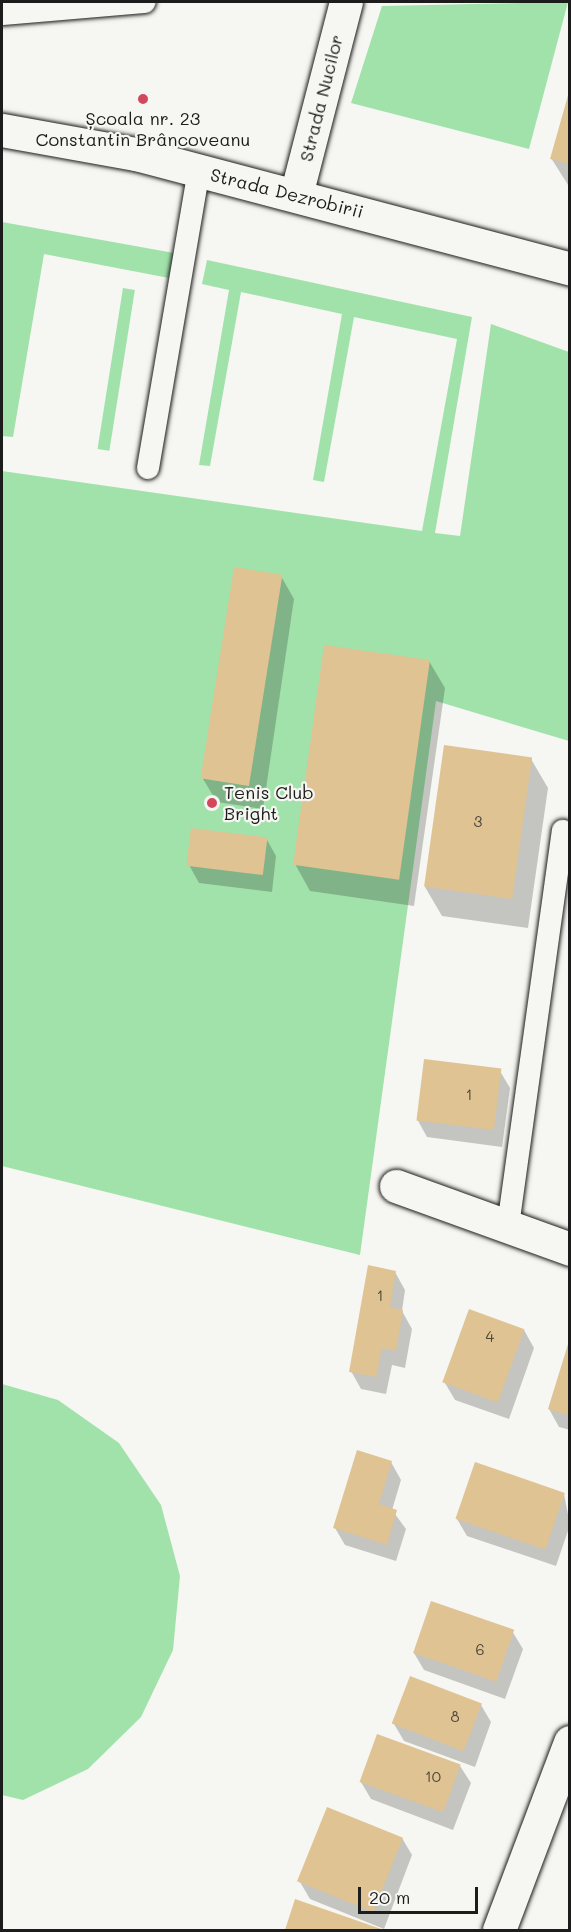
<!DOCTYPE html>
<meta charset="utf-8">
<style>
body{margin:0}
#map{position:relative;width:571px;height:1932px;overflow:hidden;background:#f6f6f2;font-family:Mali,sans-serif}
div>[style]{position:absolute}
.green>*{inset:0;background:#a1e2ab;transform-origin:0 0}
.shadow>*{inset:0;background:#0003}
.building>*{inset:0;background:#dfc393;transform-origin:0 0}
.roads{filter:drop-shadow(0 0 2px #1c1c1c) drop-shadow(0 0 2px #1c1c1c)}
.lane>*{height:22px;margin:-11px;padding:0 11px;transform-origin:11px;border-radius:11px;background:#f6f6f2}
.street>*{height:33px;margin:-16.5px;padding:0 16.5px;transform-origin:16.5px;border-radius:16.5px;background:#f6f6f2}
.secondary>*{height:33px;margin:-16.5px;padding:0 16.5px;transform-origin:16.5px;border-radius:16.5px;background:#f6f6f2}
.dots>*{width:16px;height:16px;translate:-50% -50%;box-sizing:border-box;border:3px solid #f6f6f2;border-radius:50%}
span{translate:-50% -50%;white-space:nowrap;text-align:center;line-height:1.15;-webkit-text-stroke:4.5px #f6f6f2;paint-order:stroke}
.number-label{font-size:15px;color:#4d463a}
.number-label span{-webkit-text-stroke-width:0}
.street-label{font-size:18px;color:#1c1c1c}
.poi-label{font-size:18px;color:#1c1c1c}
.left{translate:0 -50%;text-align:left}
.frame{position:absolute;inset:0;border:3px solid #1c1c1c;pointer-events:none}
.scale{position:absolute;left:358px;top:1887px;width:120px;height:27px;box-sizing:border-box;border:3px solid #1c1c1c;border-top:0;padding-left:8px;font-size:18px;line-height:21px;white-space:nowrap;color:#1c1c1c;-webkit-text-stroke:4px #f6f6f2;paint-order:stroke}
</style>
<div id="map">
<div class="green">
<i style="clip-path:polygon(568px 2px,529px 149px,351px 103px,382px 6px)"></i>
<i style="clip-path:polygon(2px 222px,174px 253px,169px 278px,44px 254px,13px 437px,2px 436px)"></i>
<i style="clip-path:polygon(207px 260px,472px 317px,435px 533px,460px 536px,491px 324px,569px 352px,569px 741px,436px 701px,360px 1255px,2px 1166px,2px 471px,422px 531px,457px 339px,354px 317px,324px 482px,313px 480px,342px 314px,241px 292px,210px 466px,199px 465px,229px 290px,202px 284px)"></i>
<i style="left:123px;top:288px;width:12px;height:163px;rotate:9deg"></i>
<i style="clip-path:polygon(2px 1384px,58px 1400px,119px 1443px,161px 1505px,180px 1576px,173px 1650px,141px 1717px,88px 1769px,23px 1800px,2px 1795px)"></i>
</div>
<div class="shadow">
<i style="clip-path:polygon(570px 95px,570px 188px,551px 158px)"></i>
<i style="clip-path:polygon(281px 576px,294px 599px,263px 809px,217px 802px,203px 779px)"></i>
<i style="clip-path:polygon(429px 661px,445px 688px,414px 906px,310px 891px,295px 864px)"></i>
<i style="clip-path:polygon(531px 759px,548px 788px,528px 928px,442px 916px,425px 887px)"></i>
<i style="clip-path:polygon(266px 838px,276px 856px,272px 892px,199px 883px,189px 865px)"></i>
<i style="clip-path:polygon(500px 1071px,510px 1088px,502px 1147px,427px 1137px,417px 1119px)"></i>
<i style="clip-path:polygon(395px 1272px,405px 1290px,402px 1311px,412px 1329px,405px 1368px,392px 1365px,386px 1394px,361px 1389px,351px 1371px)"></i>
<i style="clip-path:polygon(524px 1330px,534px 1348px,509px 1419px,455px 1400px,445px 1383px)"></i>
<i style="clip-path:polygon(570px 1345px,570px 1430px,559px 1427px,549px 1409px)"></i>
<i style="clip-path:polygon(391px 1462px,401px 1480px,392px 1510px,406px 1529px,396px 1561px,345px 1545px,335px 1528px)"></i>
<i style="clip-path:polygon(564px 1494px,570px 1525px,556px 1566px,467px 1536px,457px 1519px)"></i>
<i style="clip-path:polygon(512px 1631px,523px 1649px,505px 1699px,424px 1670px,414px 1653px)"></i>
<i style="clip-path:polygon(481px 1705px,491px 1722px,475px 1767px,404px 1741px,394px 1724px)"></i>
<i style="clip-path:polygon(460px 1766px,471px 1783px,453px 1830px,371px 1799px,361px 1782px)"></i>
<i style="clip-path:polygon(402px 1838px,412px 1855px,384px 1929px,310px 1899px,300px 1882px)"></i>
<i style="clip-path:polygon(296px 1901px,381px 1930px,286px 1930px)"></i>
</div>
<div class="building">
<i style="clip-path:polygon(569px 92px,570px 92px,570px 164px,550px 159px)"></i>
<i style="left:234px;top:567px;width:49px;height:214px;rotate:9deg"></i>
<i style="left:324px;top:645px;width:107px;height:222px;rotate:8deg"></i>
<i style="left:444px;top:745px;width:89px;height:143px;rotate:8deg"></i>
<i style="left:191px;top:828px;width:77px;height:38px;rotate:7deg"></i>
<i style="left:424px;top:1059px;width:78px;height:62px;rotate:7deg"></i>
<i style="clip-path:polygon(368px 1265px,396px 1271px,390px 1307px,403px 1310px,396px 1351px,382px 1348px,376px 1377px,349px 1372px)"></i>
<i style="left:469px;top:1309px;width:59px;height:78px;rotate:20deg"></i>
<i style="clip-path:polygon(569px 1341px,570px 1341px,570px 1416px,548px 1409px)"></i>
<i style="clip-path:polygon(357px 1450px,392px 1461px,379px 1504px,397px 1510px,387px 1545px,333px 1528px)"></i>
<i style="left:475px;top:1462px;width:95px;height:60px;rotate:19deg"></i>
<i style="left:431px;top:1601px;width:88px;height:55px;rotate:19deg"></i>
<i style="left:410px;top:1676px;width:77px;height:51px;rotate:21deg"></i>
<i style="left:377px;top:1734px;width:89px;height:51px;rotate:20deg"></i>
<i style="left:327px;top:1807px;width:82px;height:80px;rotate:22deg"></i>
<i style="clip-path:polygon(295px 1899px,384px 1930px,285px 1930px)"></i>
</div>
<div class="roads">
<div class="lane">
<i style="left:2px;top:14px;width:143px;rotate:-4.8deg"></i>
<i style="left:148px;top:468px;width:302px;rotate:-80.3deg"></i>
<i style="left:508px;top:1226px;width:399px;rotate:-82.1deg"></i>
</div>
<div class="street">
<i style="left:296px;top:195px;width:199px;rotate:-75.5deg"></i>
<i style="left:396px;top:1186px;width:185px;rotate:19.9deg"></i>
<i style="left:499px;top:1930px;width:201px;rotate:-69.3deg"></i>
</div>
<div class="secondary">
<i style="left:2px;top:130px;width:136px;rotate:10.2deg"></i>
<i style="left:136px;top:154px;width:449px;rotate:14.8deg"></i>
</div>
</div>
<div class="dots">
<i style="left:143px;top:99px;background:#d1495b"></i>
<i style="left:212px;top:803px;background:#d1495b"></i>
</div>
<div class="number-label">
<span style="left:478px;top:822px">3</span>
<span style="left:469px;top:1095px">1</span>
<span style="left:380px;top:1296px">1</span>
<span style="left:490px;top:1337px">4</span>
<span style="left:480px;top:1650px">6</span>
<span style="left:455px;top:1717px">8</span>
<span style="left:433px;top:1777px">10</span>
</div>
<div class="street-label">
<span style="left:321px;top:98px;rotate:-76deg">Strada Nucilor</span>
<span style="left:287px;top:193px;rotate:14deg">Strada Dezrobirii</span>
</div>
<div class="poi-label">
<span style="left:143px;top:129px">Școala nr. 23<br>Constantin Brâncoveanu</span>
<span class="left" style="left:224px;top:803px">Tenis Club<br>Bright</span>
</div>
<div class="frame"></div>
<div class="scale">20 m</div>
</div>
